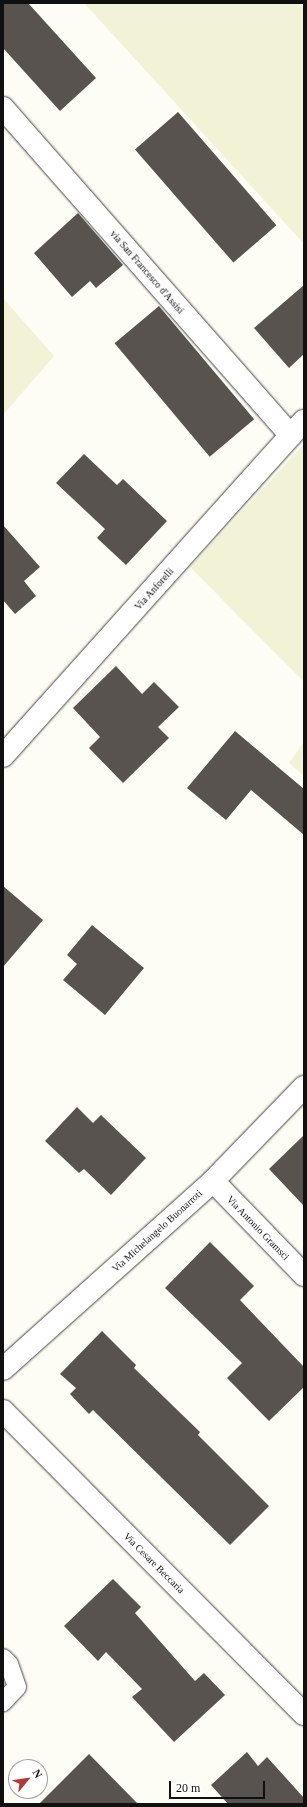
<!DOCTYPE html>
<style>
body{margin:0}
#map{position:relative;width:307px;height:1807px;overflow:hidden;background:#fefdf5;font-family:Georgia,serif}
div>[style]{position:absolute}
.farmland>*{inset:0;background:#f2f2d7}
.building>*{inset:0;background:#58534e;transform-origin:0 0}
.roads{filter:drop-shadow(0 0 1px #434343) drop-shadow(0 0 1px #434343)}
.service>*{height:18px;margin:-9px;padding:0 9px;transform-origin:9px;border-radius:9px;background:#fff}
.minor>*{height:22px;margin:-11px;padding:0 11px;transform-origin:11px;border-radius:11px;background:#fff}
.tertiary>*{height:22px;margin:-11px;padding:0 11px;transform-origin:11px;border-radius:11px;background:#fff}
span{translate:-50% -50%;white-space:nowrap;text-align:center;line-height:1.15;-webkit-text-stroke:4px #fff;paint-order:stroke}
.street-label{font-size:10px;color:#101010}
.frame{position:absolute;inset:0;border:4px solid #101010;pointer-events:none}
.north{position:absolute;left:8px;top:1759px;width:40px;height:40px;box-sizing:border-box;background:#fff;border:1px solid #9f9f9f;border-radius:50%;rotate:61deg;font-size:11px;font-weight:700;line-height:16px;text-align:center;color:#101010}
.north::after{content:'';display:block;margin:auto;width:14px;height:18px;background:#b23a36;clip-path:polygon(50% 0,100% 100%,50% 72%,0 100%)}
.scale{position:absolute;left:169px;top:1781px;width:96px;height:18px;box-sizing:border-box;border:2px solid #101010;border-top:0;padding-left:5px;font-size:12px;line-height:14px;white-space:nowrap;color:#101010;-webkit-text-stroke:3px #fff;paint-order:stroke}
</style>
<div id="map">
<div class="farmland">
<i style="clip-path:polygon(84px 3px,297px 3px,304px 9px,304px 244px)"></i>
<i style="clip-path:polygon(3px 298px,54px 356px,3px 415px)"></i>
<i style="clip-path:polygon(304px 444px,304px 682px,190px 567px)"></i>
<i style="clip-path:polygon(304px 742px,304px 776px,289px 763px)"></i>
</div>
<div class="building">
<i style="clip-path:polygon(3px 3px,28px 3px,96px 78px,60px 111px,3px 48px)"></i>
<i style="left:178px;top:112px;width:150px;height:57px;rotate:49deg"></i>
<i style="clip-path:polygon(78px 213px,123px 265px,96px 288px,90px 281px,72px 297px,34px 253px)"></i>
<i style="clip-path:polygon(304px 285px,304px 354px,289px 368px,254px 328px)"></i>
<i style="left:159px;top:306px;width:148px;height:58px;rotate:50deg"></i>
<i style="clip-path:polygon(84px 454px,117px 485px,123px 479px,167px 521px,126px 565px,97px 538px,105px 529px,56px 483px)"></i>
<i style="clip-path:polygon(3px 525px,40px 567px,24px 581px,36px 596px,15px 614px,3px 600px)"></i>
<i style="clip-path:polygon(116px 666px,142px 694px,154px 682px,179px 707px,158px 727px,169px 738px,123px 783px,89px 748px,100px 737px,73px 708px)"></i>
<i style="clip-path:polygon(235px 731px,304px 789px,304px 835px,251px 790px,226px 820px,187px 788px)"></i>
<i style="clip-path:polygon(3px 886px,43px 920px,3px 967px)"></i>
<i style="clip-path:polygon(92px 925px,144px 968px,105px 1015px,63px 980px,77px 964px,67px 955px)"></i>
<i style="clip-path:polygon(77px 1107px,93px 1123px,101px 1115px,146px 1158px,111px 1195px,84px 1169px,79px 1173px,45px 1141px)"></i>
<i style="clip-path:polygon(304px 1135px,304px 1206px,269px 1169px)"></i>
<i style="clip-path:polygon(210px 1242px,254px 1286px,240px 1300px,304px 1367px,304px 1387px,269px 1421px,227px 1378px,242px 1363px,165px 1288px)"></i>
<i style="clip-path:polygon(102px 1331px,136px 1365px,134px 1368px,200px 1432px,198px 1435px,269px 1506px,230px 1545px,93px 1410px,89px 1414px,70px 1394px,76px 1388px,60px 1374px)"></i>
<i style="clip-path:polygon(113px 1579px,141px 1607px,135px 1613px,195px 1681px,204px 1673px,225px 1695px,174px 1742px,132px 1697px,142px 1689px,106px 1652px,98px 1661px,64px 1626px)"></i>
<i style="clip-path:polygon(247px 1752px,258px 1766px,267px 1757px,304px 1798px,304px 1804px,228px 1804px,211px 1785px)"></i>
<i style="clip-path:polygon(89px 1754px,138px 1804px,39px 1804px)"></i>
</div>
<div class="roads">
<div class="service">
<i style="left:3px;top:1658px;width:8px;rotate:45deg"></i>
<i style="left:9px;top:1664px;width:24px;rotate:71deg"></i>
<i style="left:17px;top:1687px;width:21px;rotate:133deg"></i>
</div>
<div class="minor">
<i style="left:3px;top:108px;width:436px;rotate:48.7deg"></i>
<i style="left:213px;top:1181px;width:131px;rotate:45.9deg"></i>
<i style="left:3px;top:1369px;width:282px;rotate:-41.8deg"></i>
<i style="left:213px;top:1181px;width:131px;rotate:-45.9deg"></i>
<i style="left:3px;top:1411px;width:427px;rotate:45.2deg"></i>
</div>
<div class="tertiary">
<i style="left:3px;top:756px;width:450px;rotate:-48.1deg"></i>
</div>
</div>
<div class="street-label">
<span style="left:147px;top:272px;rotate:49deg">via San Francesco d'Assisi</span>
<span style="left:154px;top:589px;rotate:-48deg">Via Anforelli</span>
<span style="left:258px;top:1228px;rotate:46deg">Via Antonio Gramsci</span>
<span style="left:157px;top:1231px;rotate:-42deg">Via Michelangelo Buonarroti</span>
<span style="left:154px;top:1563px;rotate:45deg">Via Cesare Beccaria</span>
</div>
<div class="frame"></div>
<div class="north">N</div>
<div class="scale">20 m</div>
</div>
